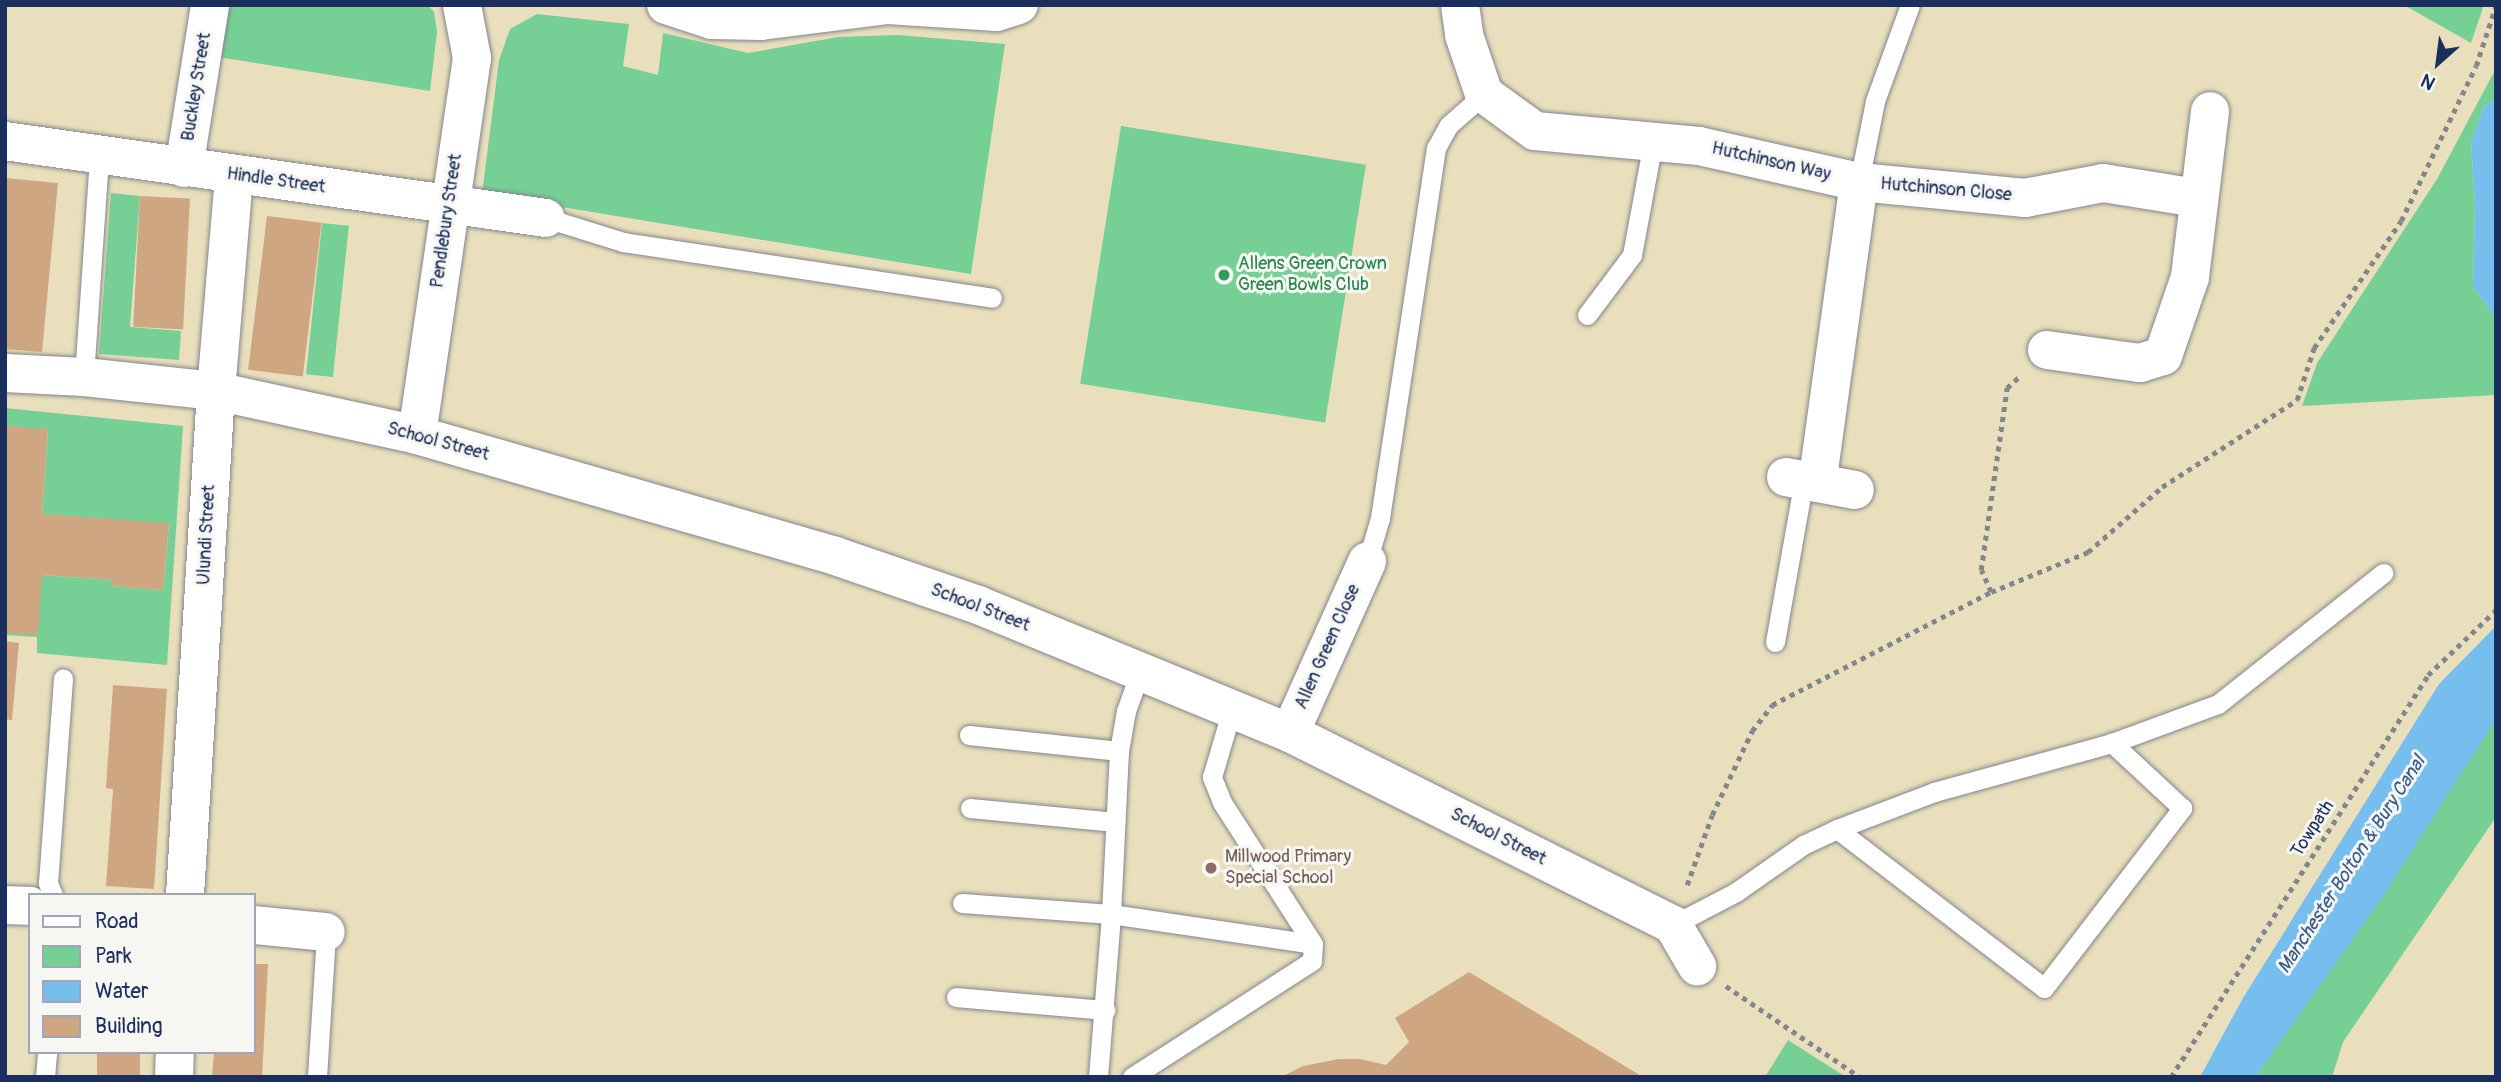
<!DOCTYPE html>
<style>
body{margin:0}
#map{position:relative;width:2501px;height:1082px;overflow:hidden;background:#eadfbc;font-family:Pangolin,sans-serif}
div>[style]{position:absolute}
.green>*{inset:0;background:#76d096;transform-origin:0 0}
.water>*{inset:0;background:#76beee}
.building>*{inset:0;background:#cea782;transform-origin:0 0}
.path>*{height:4.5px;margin-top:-2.25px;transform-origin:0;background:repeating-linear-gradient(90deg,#82878d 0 5px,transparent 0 10px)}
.roads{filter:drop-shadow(0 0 2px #82878d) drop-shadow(0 0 2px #82878d)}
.service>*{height:19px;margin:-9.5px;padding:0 9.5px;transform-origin:9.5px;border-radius:9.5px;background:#fff}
.minor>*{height:38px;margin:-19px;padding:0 19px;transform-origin:19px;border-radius:19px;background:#fff}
.dots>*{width:19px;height:19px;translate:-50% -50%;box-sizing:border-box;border:4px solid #f6f6f2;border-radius:50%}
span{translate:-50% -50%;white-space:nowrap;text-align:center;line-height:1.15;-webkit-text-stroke:6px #f6f6f2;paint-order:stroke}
.street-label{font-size:18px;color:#1b2f5e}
.leisure-label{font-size:18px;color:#27864d}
.left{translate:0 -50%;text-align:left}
.education-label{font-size:18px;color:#785e54}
.water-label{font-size:19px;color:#365a89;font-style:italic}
.frame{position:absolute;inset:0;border:7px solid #1b2f5e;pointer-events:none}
.legend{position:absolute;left:28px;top:893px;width:228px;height:161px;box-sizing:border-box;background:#f6f6f2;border:2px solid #9ea6b7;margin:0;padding:9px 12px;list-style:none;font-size:21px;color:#1b2f5e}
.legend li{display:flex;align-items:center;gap:14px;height:35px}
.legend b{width:35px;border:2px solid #9ea6b7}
.north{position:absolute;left:2403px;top:28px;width:70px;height:70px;-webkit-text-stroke:5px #f6f6f2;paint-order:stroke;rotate:208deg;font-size:19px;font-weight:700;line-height:28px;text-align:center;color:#1b2f5e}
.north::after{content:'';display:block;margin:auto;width:24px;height:32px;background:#1b2f5e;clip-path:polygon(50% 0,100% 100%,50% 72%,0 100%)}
</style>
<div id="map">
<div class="green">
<i style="clip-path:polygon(230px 5px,428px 5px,434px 12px,437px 32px,430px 91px,218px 57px)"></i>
<i style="clip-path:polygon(2404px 5px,2484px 5px,2471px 43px)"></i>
<i style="clip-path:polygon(537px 14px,629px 24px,623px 66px,658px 75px,663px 33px,748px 53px,838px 37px,898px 35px,1005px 44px,971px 274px,482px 194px,499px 60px,510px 29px)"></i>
<i style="clip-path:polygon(2494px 72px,2496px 100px,2484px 106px,2471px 142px,2475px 204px,2473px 286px,2496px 318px,2496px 395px,2302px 406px,2317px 363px,2437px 179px)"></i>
<i style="left:1121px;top:126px;width:248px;height:261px;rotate:9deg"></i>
<i style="clip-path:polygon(111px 193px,140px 196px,130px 327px,181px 331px,179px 360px,99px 354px)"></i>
<i style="left:322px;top:223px;width:27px;height:152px;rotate:6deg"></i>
<i style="clip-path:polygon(5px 408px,183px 426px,167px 665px,37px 653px,37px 637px,5px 635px,42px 575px,112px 580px,112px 586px,163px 590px,169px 524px,42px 514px,48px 430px,5px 426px)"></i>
<i style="clip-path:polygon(2496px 717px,2496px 817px,2343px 1042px,2332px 1077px,2255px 1077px)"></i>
<i style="clip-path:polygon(1788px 1040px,1846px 1077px,1765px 1077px)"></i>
</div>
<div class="water">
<i style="clip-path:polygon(2496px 100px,2496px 318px,2473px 286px,2475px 204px,2471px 142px,2484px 106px)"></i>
<i style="clip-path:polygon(2496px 626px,2496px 719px,2379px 902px,2255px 1077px,2200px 1077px,2243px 998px,2439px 684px)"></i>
</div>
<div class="building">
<i style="clip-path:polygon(5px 178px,58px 183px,42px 352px,5px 349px)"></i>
<i style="left:140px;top:196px;width:50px;height:131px;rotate:3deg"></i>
<i style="left:267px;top:216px;width:55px;height:155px;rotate:7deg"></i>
<i style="clip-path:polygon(5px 426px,48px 429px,42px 514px,169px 523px,163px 590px,111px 586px,112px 580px,42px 575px,38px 635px,5px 633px)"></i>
<i style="clip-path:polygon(5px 641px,19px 643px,12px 720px,5px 719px)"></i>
<i style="clip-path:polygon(113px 685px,167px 689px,154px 889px,106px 886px,113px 789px,106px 788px)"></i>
<i style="clip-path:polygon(254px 964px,268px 964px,262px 1077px,212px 1077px,214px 1052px,254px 1052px)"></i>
<i style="clip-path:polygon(1469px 972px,1643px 1077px,1281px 1077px,1303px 1066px,1339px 1059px,1360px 1059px,1386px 1065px,1409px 1042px,1395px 1018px)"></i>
<i style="left:97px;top:1052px;width:43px;height:25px"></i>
</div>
<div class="path">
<i style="left:1991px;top:592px;width:24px;rotate:-114deg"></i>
<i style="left:1981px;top:570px;width:184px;rotate:-81.9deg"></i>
<i style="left:2007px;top:388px;width:19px;rotate:-43deg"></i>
<i style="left:1687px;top:885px;width:74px;rotate:-70.3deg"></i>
<i style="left:1712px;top:815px;width:93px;rotate:-64.5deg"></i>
<i style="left:1752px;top:731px;width:33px;rotate:-52deg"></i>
<i style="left:1772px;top:705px;width:246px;rotate:-27.3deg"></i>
<i style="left:1991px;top:592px;width:105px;rotate:-22.4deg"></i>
<i style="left:2088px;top:552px;width:98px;rotate:-41.3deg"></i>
<i style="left:2162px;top:487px;width:161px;rotate:-32.8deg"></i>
<i style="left:2297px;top:400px;width:55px;rotate:-71.9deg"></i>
<i style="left:2314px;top:348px;width:154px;rotate:-55.6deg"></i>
<i style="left:2401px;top:221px;width:172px;rotate:-64.2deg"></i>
<i style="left:2476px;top:66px;width:64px;rotate:-71.8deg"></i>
<i style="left:1726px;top:986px;width:162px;rotate:34.2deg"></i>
<i style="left:2171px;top:1077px;width:477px;rotate:-57.4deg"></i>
<i style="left:2428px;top:675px;width:94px;rotate:-43.7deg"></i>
</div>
<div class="roads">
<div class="service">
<i style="left:1859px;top:182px;width:83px;rotate:-78.8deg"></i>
<i style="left:1875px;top:101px;width:102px;rotate:-70deg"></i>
<i style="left:546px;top:218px;width:81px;rotate:17.3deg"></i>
<i style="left:623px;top:242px;width:373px;rotate:8.6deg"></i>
<i style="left:1587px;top:315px;width:75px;rotate:-53.1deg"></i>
<i style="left:1632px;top:255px;width:115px;rotate:-79.5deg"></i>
<i style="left:84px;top:377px;width:222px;rotate:-86.1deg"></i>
<i style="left:1367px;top:562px;width:46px;rotate:-73.5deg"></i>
<i style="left:1380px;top:518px;width:374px;rotate:-81.4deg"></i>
<i style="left:1436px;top:148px;width:26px;rotate:-61deg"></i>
<i style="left:1449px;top:125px;width:47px;rotate:-41.5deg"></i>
<i style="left:1775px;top:642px;width:165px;rotate:-79.9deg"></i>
<i style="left:969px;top:735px;width:151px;rotate:6.1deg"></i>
<i style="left:970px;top:808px;width:146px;rotate:5.5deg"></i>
<i style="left:1837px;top:829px;width:261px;rotate:37.5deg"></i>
<i style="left:2044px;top:988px;width:227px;rotate:-52.5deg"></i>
<i style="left:2182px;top:808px;width:96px;rotate:-137.1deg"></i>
<i style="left:53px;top:895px;width:13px;rotate:-113deg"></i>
<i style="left:48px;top:883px;width:205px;rotate:-85.8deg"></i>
<i style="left:962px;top:903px;width:149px;rotate:4.2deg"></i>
<i style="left:1111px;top:914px;width:204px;rotate:8.4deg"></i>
<i style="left:1673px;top:925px;width:71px;rotate:-27.6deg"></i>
<i style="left:1736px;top:892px;width:82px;rotate:-35deg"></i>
<i style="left:1803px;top:845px;width:38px;rotate:-25deg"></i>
<i style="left:1837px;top:829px;width:104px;rotate:-20.9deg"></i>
<i style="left:1934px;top:792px;width:185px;rotate:-15.4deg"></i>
<i style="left:2112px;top:743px;width:113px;rotate:-20.2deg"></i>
<i style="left:2218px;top:704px;width:211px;rotate:-38.4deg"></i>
<i style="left:956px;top:997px;width:150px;rotate:5deg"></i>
<i style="left:45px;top:1077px;width:25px;rotate:-85deg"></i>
<i style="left:317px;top:1077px;width:145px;rotate:-86.4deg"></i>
<i style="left:1098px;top:1077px;width:164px;rotate:-85.4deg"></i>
<i style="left:1111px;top:914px;width:163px;rotate:-87.2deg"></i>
<i style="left:1119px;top:751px;width:41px;rotate:-80.1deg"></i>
<i style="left:1126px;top:711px;width:41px;rotate:-70.3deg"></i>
<i style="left:1132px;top:1077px;width:214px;rotate:-32.8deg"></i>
<i style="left:1312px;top:961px;width:17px;rotate:-87deg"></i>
<i style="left:1313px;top:944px;width:169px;rotate:-122.7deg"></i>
<i style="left:1222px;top:802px;width:27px;rotate:-112deg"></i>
<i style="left:1212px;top:777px;width:71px;rotate:-73.6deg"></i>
</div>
<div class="minor">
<i style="left:666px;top:5px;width:48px;rotate:18.1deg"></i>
<i style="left:712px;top:20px;width:49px;rotate:1.2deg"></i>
<i style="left:761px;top:21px;width:128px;rotate:-7.2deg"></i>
<i style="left:888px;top:5px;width:109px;rotate:3.7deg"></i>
<i style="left:997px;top:12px;width:23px;rotate:-18deg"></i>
<i style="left:1460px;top:5px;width:30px;rotate:82deg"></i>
<i style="left:1464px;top:35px;width:62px;rotate:71.3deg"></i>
<i style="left:1484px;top:94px;width:63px;rotate:36deg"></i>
<i style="left:1535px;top:131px;width:165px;rotate:5.2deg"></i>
<i style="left:1699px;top:146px;width:164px;rotate:12.7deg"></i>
<i style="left:1859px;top:182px;width:304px;rotate:97.9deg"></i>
<i style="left:5px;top:141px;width:546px;rotate:8.1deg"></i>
<i style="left:184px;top:168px;width:165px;rotate:-80.9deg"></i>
<i style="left:1859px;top:182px;width:167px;rotate:5.5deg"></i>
<i style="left:2025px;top:198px;width:79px;rotate:-10.9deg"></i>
<i style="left:2103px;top:183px;width:95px;rotate:9.1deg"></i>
<i style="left:2047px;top:350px;width:94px;rotate:8deg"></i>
<i style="left:2140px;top:363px;width:24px;rotate:-17deg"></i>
<i style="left:2163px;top:356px;width:83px;rotate:-71.1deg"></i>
<i style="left:2190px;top:277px;width:167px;rotate:-83.1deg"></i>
<i style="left:5px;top:373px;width:79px;rotate:2.9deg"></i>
<i style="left:84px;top:377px;width:133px;rotate:6.1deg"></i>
<i style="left:216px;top:391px;width:206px;rotate:12.3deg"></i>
<i style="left:417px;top:435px;width:435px;rotate:16.1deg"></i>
<i style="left:835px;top:556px;width:151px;rotate:18.9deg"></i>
<i style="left:978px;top:605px;width:337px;rotate:22.3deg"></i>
<i style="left:1290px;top:733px;width:428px;rotate:26.6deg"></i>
<i style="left:1673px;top:925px;width:48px;rotate:59.7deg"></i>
<i style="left:417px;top:435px;width:381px;rotate:-81.7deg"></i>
<i style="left:472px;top:58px;width:54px;rotate:-100.7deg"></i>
<i style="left:1786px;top:477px;width:70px;rotate:10.7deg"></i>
<i style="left:1290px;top:733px;width:188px;rotate:-65.8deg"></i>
<i style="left:185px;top:895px;width:505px;rotate:-86.48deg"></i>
<i style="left:216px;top:391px;width:216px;rotate:-85.2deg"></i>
<i style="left:5px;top:905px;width:25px;rotate:2deg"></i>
<i style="left:254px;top:925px;width:72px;rotate:5.6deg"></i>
<i style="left:174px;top:1077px;width:25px;rotate:-88deg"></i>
</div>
</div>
<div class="dots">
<i style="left:1224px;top:275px;background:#2e9e5b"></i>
<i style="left:1211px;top:868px;background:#8d6e63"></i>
</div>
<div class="street-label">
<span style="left:197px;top:87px;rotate:-81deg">Buckley Street</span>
<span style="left:1771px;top:162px;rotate:13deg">Hutchinson Way</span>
<span style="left:276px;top:181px;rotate:8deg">Hindle Street</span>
<span style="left:1946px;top:190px;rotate:5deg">Hutchinson Close</span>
<span style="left:447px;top:221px;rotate:-82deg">Pendlebury Street</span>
<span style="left:438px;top:442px;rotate:15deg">School Street</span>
<span style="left:207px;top:535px;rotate:-87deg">Ulundi Street</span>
<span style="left:980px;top:608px;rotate:21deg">School Street</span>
<span style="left:1328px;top:647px;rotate:-66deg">Allen Green Close</span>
<span style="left:2313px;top:829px;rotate:-57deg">Towpath</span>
<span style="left:1498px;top:837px;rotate:27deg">School Street</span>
</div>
<div class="leisure-label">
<span class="left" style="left:1238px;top:275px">Allens Green Crown<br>Green Bowls Club</span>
</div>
<div class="education-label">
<span class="left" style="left:1225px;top:868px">Millwood Primary<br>Special School</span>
</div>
<div class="water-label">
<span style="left:2352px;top:865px;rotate:-57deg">Manchester Bolton &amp; Bury Canal</span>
</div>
<div class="frame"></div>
<ul class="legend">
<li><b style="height:9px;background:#fff"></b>Road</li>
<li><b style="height:19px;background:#76d096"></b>Park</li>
<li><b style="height:19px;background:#76beee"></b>Water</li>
<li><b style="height:19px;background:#cea782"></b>Building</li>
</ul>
<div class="north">N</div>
</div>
